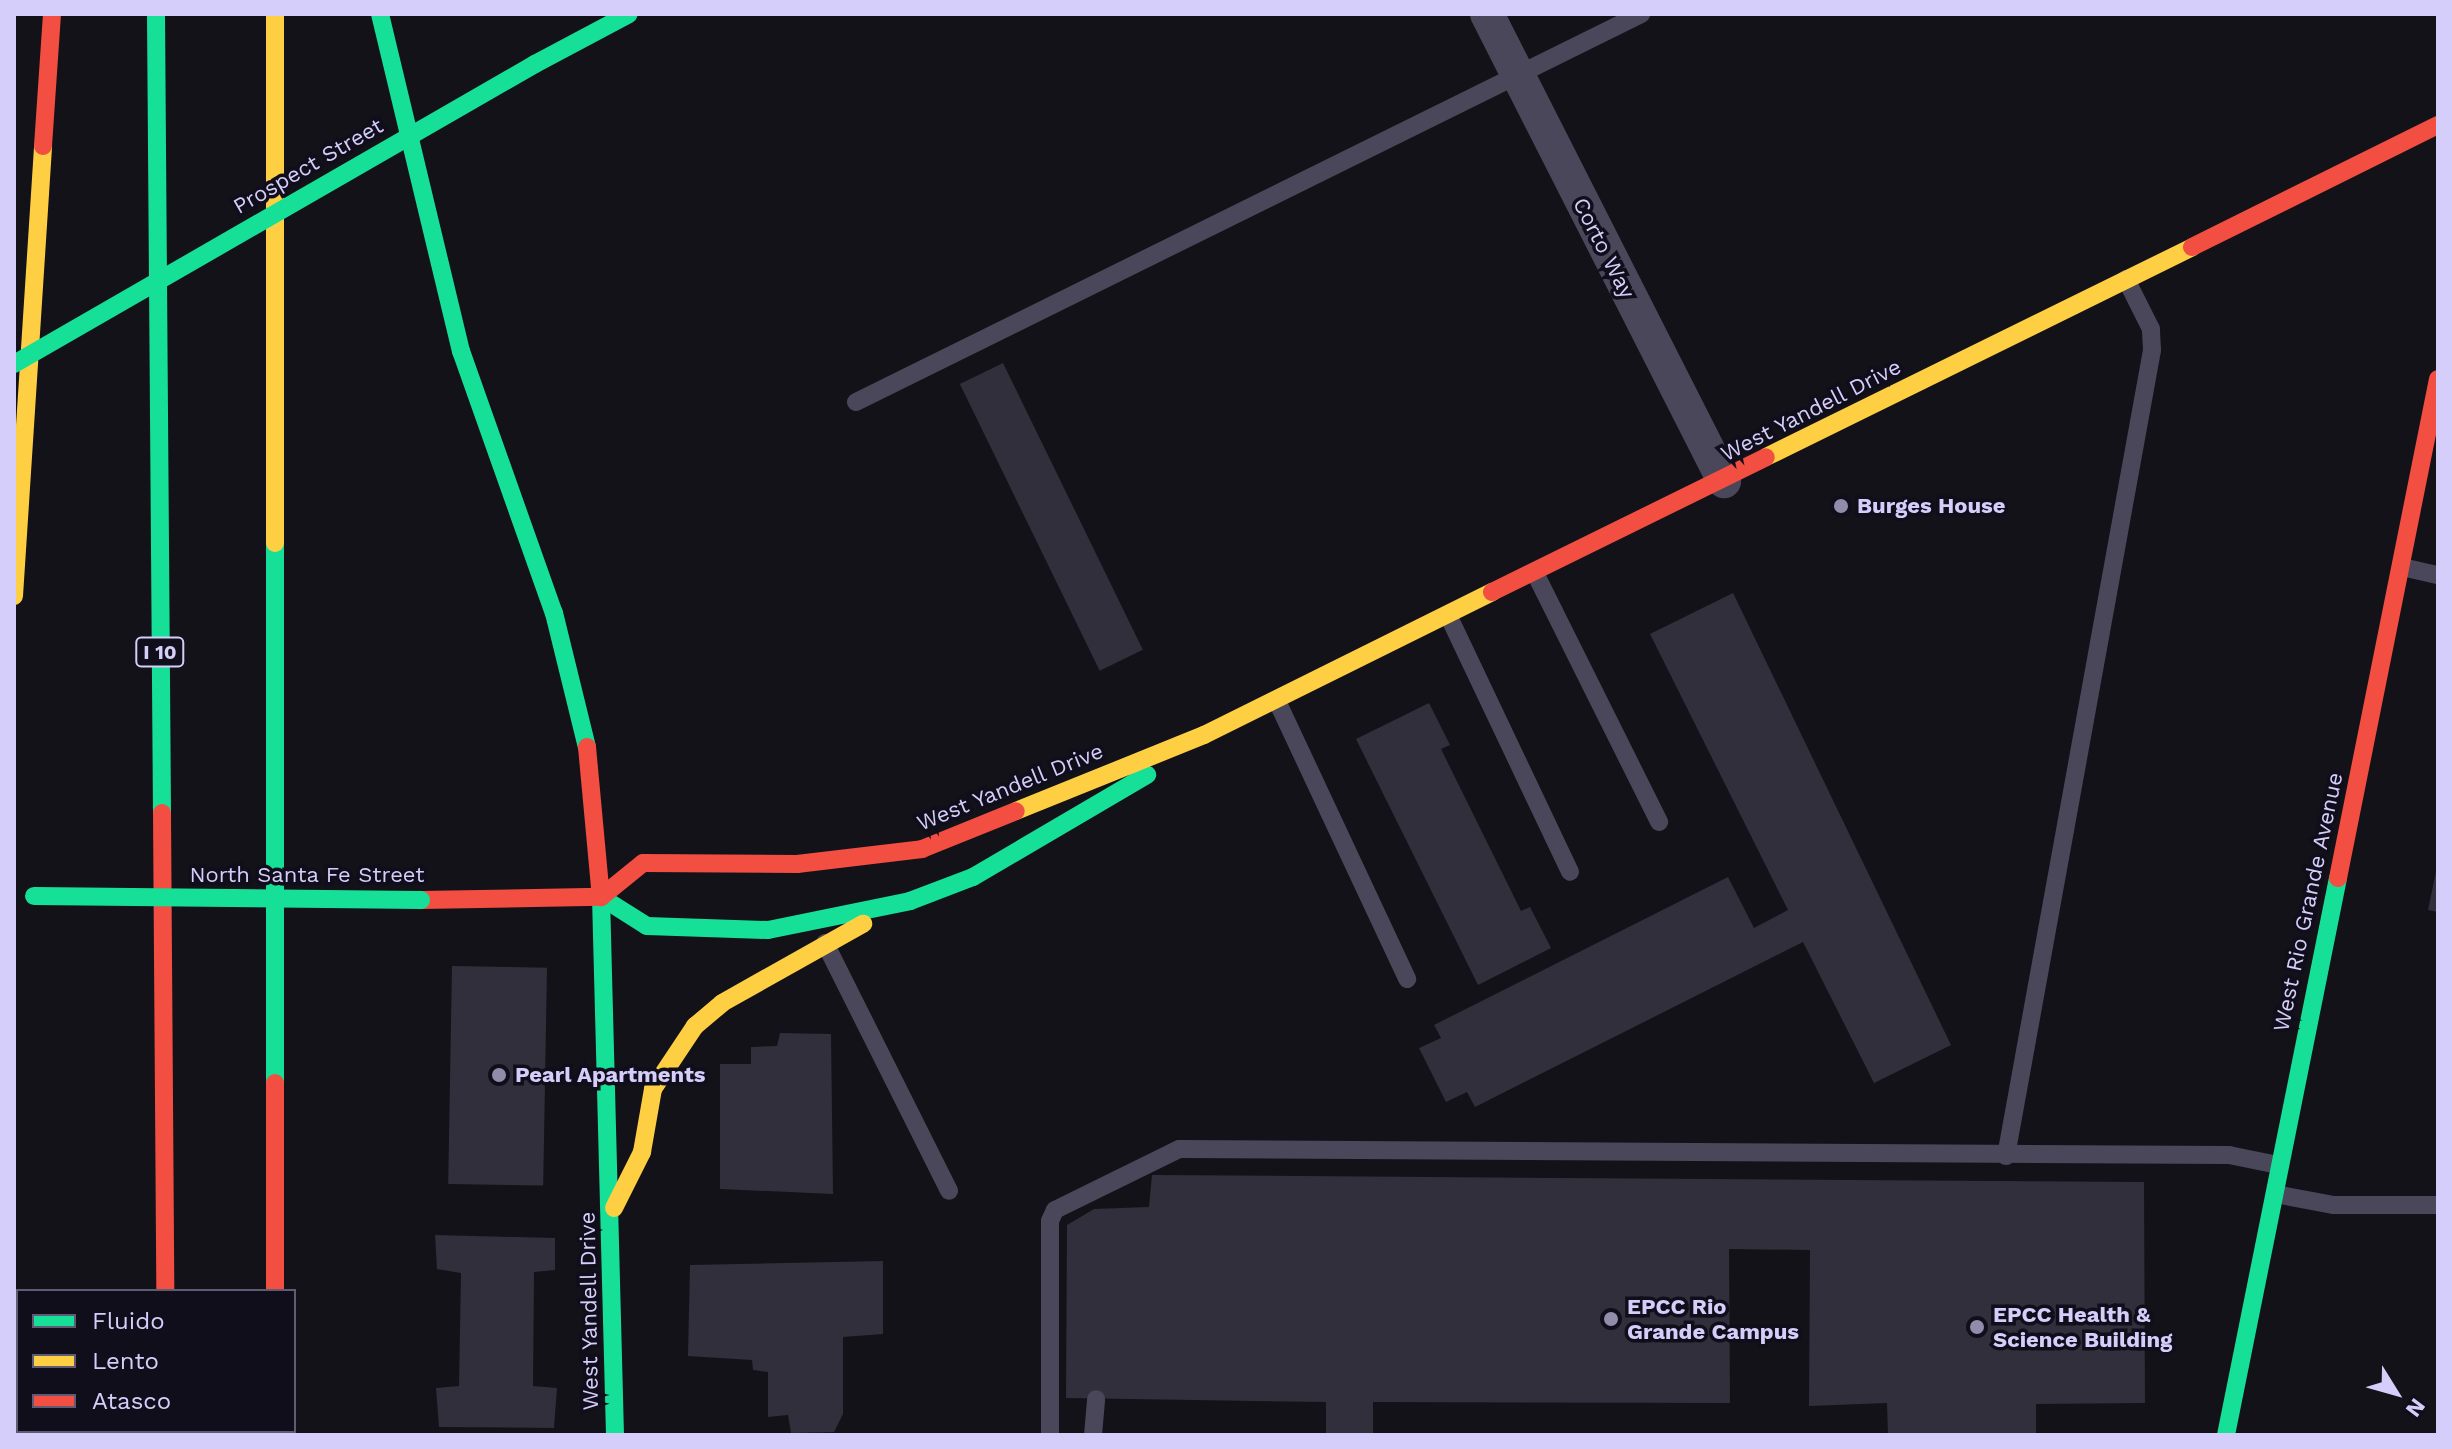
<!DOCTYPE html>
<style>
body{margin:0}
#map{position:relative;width:2452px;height:1449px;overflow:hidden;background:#131218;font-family:"Work Sans",sans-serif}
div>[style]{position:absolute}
.building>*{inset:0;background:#312f3b;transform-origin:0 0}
.lane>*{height:18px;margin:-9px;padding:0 9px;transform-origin:9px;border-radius:9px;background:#494759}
.street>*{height:34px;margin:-17px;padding:0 17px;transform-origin:17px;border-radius:17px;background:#494759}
.fast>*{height:18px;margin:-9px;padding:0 9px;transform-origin:9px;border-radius:9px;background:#16e098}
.slow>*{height:18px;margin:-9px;padding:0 9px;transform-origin:9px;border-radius:9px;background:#ffcf43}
.jam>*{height:18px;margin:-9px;padding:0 9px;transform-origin:9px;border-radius:9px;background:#f24e42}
.fast-bridge>*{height:18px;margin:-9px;padding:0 9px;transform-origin:9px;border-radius:9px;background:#16e098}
.dots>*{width:22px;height:22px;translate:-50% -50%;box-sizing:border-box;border:4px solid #110e1c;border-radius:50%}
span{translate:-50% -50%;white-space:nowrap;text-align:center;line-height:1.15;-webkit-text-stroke:7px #110e1c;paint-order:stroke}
.shield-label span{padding:2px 6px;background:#110e1c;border:2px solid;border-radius:6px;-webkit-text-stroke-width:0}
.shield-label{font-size:20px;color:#d6cefa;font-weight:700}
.street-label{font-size:22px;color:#d6cefa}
.poi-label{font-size:22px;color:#d6cefa;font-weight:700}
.left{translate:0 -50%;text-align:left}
.frame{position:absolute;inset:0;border:16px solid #d6cefa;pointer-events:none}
.legend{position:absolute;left:16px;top:1289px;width:280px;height:144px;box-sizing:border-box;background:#110e1c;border:2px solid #605b75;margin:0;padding:10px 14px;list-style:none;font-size:24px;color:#d6cefa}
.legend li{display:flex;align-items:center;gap:16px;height:40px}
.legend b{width:40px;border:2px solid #605b75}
.north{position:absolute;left:2356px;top:1353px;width:80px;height:80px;-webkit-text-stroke:6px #110e1c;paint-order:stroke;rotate:127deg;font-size:22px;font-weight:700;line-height:32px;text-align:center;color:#d6cefa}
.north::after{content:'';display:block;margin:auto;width:28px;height:36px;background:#d6cefa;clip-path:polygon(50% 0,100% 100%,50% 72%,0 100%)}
</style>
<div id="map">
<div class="building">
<i style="left:1003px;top:363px;width:319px;height:48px;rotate:64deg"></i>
<i style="clip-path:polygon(1733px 593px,1951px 1045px,1874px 1083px,1803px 942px,1475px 1107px,1467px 1092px,1446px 1102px,1419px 1048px,1441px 1038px,1434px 1025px,1728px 877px,1754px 928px,1788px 910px,1650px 634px)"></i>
<i style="clip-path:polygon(1429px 703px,1450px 745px,1441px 749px,1521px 911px,1530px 907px,1551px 948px,1478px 985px,1356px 739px)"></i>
<i style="clip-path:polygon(2437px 867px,2438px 867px,2438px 912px,2428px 910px)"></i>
<i style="left:452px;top:966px;width:95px;height:218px;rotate:1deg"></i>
<i style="clip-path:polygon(780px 1033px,831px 1034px,833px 1194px,720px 1189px,720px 1064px,751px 1064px,751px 1047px,777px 1046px)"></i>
<i style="clip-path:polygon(1152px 1175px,2144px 1182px,2145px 1403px,2036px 1404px,2036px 1435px,1888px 1435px,1887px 1403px,1809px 1406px,1810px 1250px,1729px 1249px,1730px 1403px,1373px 1402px,1373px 1435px,1326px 1435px,1326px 1402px,1066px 1398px,1067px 1225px,1094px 1209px,1149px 1207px)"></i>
<i style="clip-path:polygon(435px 1235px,555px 1238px,555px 1270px,534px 1272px,533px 1386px,557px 1388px,554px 1428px,439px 1427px,436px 1388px,459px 1386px,461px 1273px,437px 1269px)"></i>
<i style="clip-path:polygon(883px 1261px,883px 1334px,843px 1337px,843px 1414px,834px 1432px,791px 1433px,788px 1415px,768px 1417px,768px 1372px,753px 1370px,752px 1360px,688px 1356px,690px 1265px)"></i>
</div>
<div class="lane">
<i style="left:856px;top:402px;width:876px;rotate:-26.3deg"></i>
<i style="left:2402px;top:567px;width:37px;rotate:13deg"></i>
<i style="left:1536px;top:575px;width:276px;rotate:63.5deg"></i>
<i style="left:1449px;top:617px;width:282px;rotate:64.6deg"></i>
<i style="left:1277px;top:701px;width:307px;rotate:64.9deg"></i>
<i style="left:825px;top:943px;width:277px;rotate:63.4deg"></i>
<i style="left:2006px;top:1156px;width:819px;rotate:-79.73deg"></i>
<i style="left:2152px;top:350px;width:21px;rotate:-93deg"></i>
<i style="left:2151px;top:329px;width:56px;rotate:-116.6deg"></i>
<i style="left:2275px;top:1194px;width:60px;rotate:10.6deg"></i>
<i style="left:2334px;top:1205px;width:104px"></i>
<i style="left:1050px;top:1435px;width:214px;rotate:-90deg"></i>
<i style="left:1050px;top:1221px;width:12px;rotate:-66deg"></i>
<i style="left:1055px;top:1210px;width:138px;rotate:-26.2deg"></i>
<i style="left:1179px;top:1149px;width:1050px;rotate:0.33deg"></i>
<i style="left:2229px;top:1155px;width:50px;rotate:11.5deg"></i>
<i style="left:1093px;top:1435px;width:36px;rotate:-85deg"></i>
</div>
<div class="street">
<i style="left:1487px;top:14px;width:524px;rotate:63.09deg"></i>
</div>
<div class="fast">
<i style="left:156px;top:14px;width:799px;rotate:89.57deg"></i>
<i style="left:380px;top:14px;width:347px;rotate:76.5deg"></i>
<i style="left:461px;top:351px;width:278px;rotate:70.5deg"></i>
<i style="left:554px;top:613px;width:138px;rotate:76.2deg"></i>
<i style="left:535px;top:64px;width:106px;rotate:-28deg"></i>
<i style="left:275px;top:543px;width:540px;rotate:90deg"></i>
<i style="left:601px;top:897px;width:54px;rotate:32.2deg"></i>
<i style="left:647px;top:926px;width:121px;rotate:1.9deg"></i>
<i style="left:768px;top:930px;width:145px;rotate:-11.5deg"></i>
<i style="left:910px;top:901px;width:67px;rotate:-20.9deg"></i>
<i style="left:973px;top:877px;width:202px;rotate:-30.4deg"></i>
<i style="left:601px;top:897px;width:538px;rotate:88.51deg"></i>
<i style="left:165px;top:1431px;width:4px;rotate:90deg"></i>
<i style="left:2226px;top:1435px;width:568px;rotate:-78.63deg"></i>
</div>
<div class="slow">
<i style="left:275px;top:14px;width:529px;rotate:90deg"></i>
<i style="left:1766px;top:457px;width:475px;rotate:-26.2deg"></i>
<i style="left:14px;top:596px;width:451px;rotate:-86.3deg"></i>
<i style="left:1016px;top:811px;width:203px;rotate:-22deg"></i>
<i style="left:1204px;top:735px;width:322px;rotate:-26.4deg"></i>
<i style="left:614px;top:1208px;width:63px;rotate:-63.4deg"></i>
<i style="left:642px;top:1152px;width:64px;rotate:-80.1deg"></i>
<i style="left:653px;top:1089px;width:76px;rotate:-56.3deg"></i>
<i style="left:695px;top:1026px;width:35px;rotate:-40deg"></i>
<i style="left:722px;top:1003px;width:162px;rotate:-29.3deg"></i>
</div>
<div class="jam">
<i style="left:43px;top:146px;width:132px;rotate:-86.1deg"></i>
<i style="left:2192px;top:247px;width:275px;rotate:-26.4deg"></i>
<i style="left:1492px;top:592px;width:305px;rotate:-26.2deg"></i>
<i style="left:587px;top:747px;width:151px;rotate:84.7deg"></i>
<i style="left:162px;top:813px;width:478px;rotate:89.6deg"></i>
<i style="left:2338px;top:878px;width:509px;rotate:-78.67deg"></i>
<i style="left:601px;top:897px;width:54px;rotate:-39deg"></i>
<i style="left:643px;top:863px;width:154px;rotate:0.4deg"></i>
<i style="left:797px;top:864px;width:126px;rotate:-6.8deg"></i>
<i style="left:922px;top:849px;width:101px;rotate:-22deg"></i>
<i style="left:421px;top:900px;width:180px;rotate:-1deg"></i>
<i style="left:275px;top:1083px;width:208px;rotate:90deg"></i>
<i style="left:275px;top:1431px;width:4px;rotate:90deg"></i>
</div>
<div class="fast-bridge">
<i style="left:14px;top:364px;width:601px;rotate:-29.93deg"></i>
<i style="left:34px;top:896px;width:387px;rotate:0.6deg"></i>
</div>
<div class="dots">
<i style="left:1841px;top:506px;background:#928cab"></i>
<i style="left:499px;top:1075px;background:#928cab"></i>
<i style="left:1611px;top:1319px;background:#928cab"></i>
<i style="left:1977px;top:1327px;background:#928cab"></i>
</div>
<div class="shield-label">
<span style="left:160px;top:652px">I 10</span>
</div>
<div class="street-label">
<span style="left:308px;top:166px;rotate:-30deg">Prospect Street</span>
<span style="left:1604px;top:248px;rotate:63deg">Corto Way</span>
<span style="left:1811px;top:410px;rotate:-27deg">West Yandell Drive</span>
<span style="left:1010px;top:787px;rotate:-22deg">West Yandell Drive</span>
<span style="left:307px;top:875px">North Santa Fe Street</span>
<span style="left:2308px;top:902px;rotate:-78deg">West Rio Grande Avenue</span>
<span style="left:589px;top:1311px;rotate:-91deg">West Yandell Drive</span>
</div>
<div class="poi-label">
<span class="left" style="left:1857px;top:506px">Burges House</span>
<span class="left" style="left:515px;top:1075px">Pearl Apartments</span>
<span class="left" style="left:1627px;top:1319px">EPCC Rio<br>Grande Campus</span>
<span class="left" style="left:1993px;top:1327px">EPCC Health &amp;<br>Science Building</span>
</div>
<div class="frame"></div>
<ul class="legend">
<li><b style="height:10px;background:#16e098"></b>Fluido</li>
<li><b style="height:10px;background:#ffcf43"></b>Lento</li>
<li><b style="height:10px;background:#f24e42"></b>Atasco</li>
</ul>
<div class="north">N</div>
</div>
